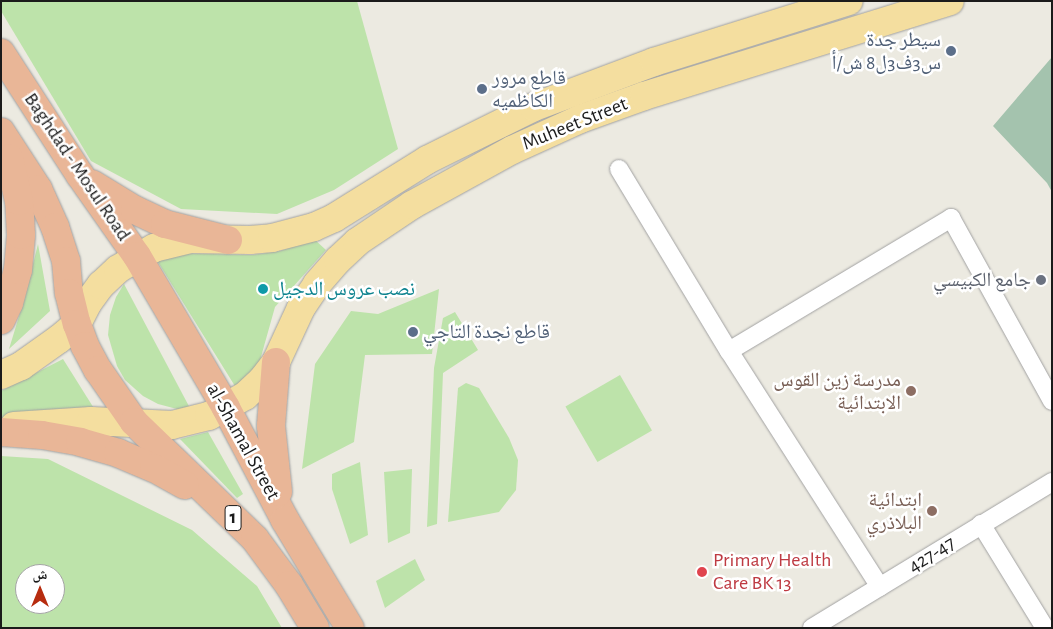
<!DOCTYPE html>
<meta charset="utf-8">
<style>
body{margin:0}
#map{position:relative;width:1053px;height:629px;overflow:hidden;background:#eceae1;font-family:"Alegreya Sans","Noto Naskh Arabic",sans-serif}
div>[style]{position:absolute}
.grass>*{inset:0;background:#bde3aa;transform-origin:0 0}
.cemetery>*{inset:0;background:#a4c3ae}
.roads{filter:drop-shadow(0 0 1px #a2a2a2) drop-shadow(0 0 1px #a2a2a2)}
.minor>*{height:18px;margin:-9px;padding:0 9px;transform-origin:9px;border-radius:9px;background:#fff}
.primary>*{height:28px;margin:-14px;padding:0 14px;transform-origin:14px;border-radius:14px;background:#f4de9f}
.trunk>*{height:28px;margin:-14px;padding:0 14px;transform-origin:14px;border-radius:14px;background:#e9b697}
.dots>*{width:14px;height:14px;translate:-50% -50%;box-sizing:border-box;border:2px solid #fff;border-radius:50%}
span{translate:-50% -50%;white-space:nowrap;text-align:center;line-height:1.15;-webkit-text-stroke:5px #fff;paint-order:stroke}
.shield-label span{padding:1px 4px;background:#fff;border:1px solid;border-radius:4px;-webkit-text-stroke-width:0}
.shield-label{font-size:19px;color:#1b1b1b;font-weight:700}
.service-label{font-size:20px;color:#4e5e75}
.right{translate:-100% -50%;text-align:right}
.left{translate:0 -50%;text-align:left}
.street-label{font-size:20px;color:#1b1b1b}
.worship-label{font-size:20px;color:#5b616d}
.culture-label{font-size:20px;color:#0d838f}
.education-label{font-size:20px;color:#785e54}
.health-label{font-size:20px;color:#be3a42}
.frame{position:absolute;inset:0;border:2px solid #1b1b1b;pointer-events:none}
.north{position:absolute;left:15px;top:564px;width:50px;height:50px;box-sizing:border-box;background:#fff;border:1px solid #a4a4a4;border-radius:50%;rotate:0deg;font-size:14px;font-weight:700;line-height:20px;text-align:center;color:#1b1b1b}
.north::after{content:'';display:block;margin:auto;width:18px;height:22px;background:#b72c0f;clip-path:polygon(50% 0,100% 100%,50% 72%,0 100%)}
</style>
<div id="map">
<div class="grass">
<i style="clip-path:polygon(1px 1px,357px 1px,398px 149px,334px 190px,277px 214px,181px 209px,91px 161px,1px 11px)"></i>
<i style="clip-path:polygon(314px 239px,326px 250px,275px 307px,259px 364px,238px 391px,156px 259px,173px 253px,252px 255px,280px 251px)"></i>
<i style="clip-path:polygon(38px 244px,50px 311px,9px 349px,24px 300px)"></i>
<i style="clip-path:polygon(124px 284px,191px 410px,177px 409px,158px 404px,143px 396px,125px 380px,117px 366px,108px 335px,110px 315px,116px 297px)"></i>
<i style="clip-path:polygon(439px 289px,432px 354px,365px 355px,354px 442px,302px 469px,315px 364px,351px 311px,378px 314px)"></i>
<i style="clip-path:polygon(455px 312px,478px 350px,443px 373px,437px 524px,427px 527px,434px 368px,443px 318px)"></i>
<i style="clip-path:polygon(63px 359px,95px 410px,1px 419px,1px 391px)"></i>
<i style="left:620px;top:375px;width:64px;height:63px;rotate:60deg"></i>
<i style="clip-path:polygon(466px 383px,479px 388px,509px 438px,518px 460px,516px 490px,499px 512px,448px 522px,458px 388px)"></i>
<i style="clip-path:polygon(208px 432px,243px 494px,237px 498px,180px 439px)"></i>
<i style="clip-path:polygon(evenodd,1px 456px,48px 459px,192px 530px,257px 586px,282px 628px,1px 628px,1px 456px,25px 574px,55px 574px,55px 604px,25px 604px,25px 574px)"></i>
<i style="clip-path:polygon(360px 462px,368px 535px,350px 544px,332px 489px,332px 474px)"></i>
<i style="clip-path:polygon(412px 469px,410px 533px,388px 543px,384px 472px)"></i>
<i style="clip-path:polygon(415px 559px,425px 580px,385px 608px,376px 581px)"></i>
</div>
<div class="cemetery">
<i style="clip-path:polygon(1052px 57px,1052px 192px,1047px 183px,993px 126px)"></i>
</div>
<div class="roads">
<div class="minor">
<i style="left:619px;top:169px;width:213px;rotate:58.9deg"></i>
<i style="left:729px;top:351px;width:280px;rotate:57.4deg"></i>
<i style="left:729px;top:351px;width:259px;rotate:-30.9deg"></i>
<i style="left:951px;top:218px;width:209px;rotate:61.1deg"></i>
<i style="left:981px;top:524px;width:122px;rotate:58.4deg"></i>
<i style="left:812px;top:628px;width:281px;rotate:-31.3deg"></i>
</div>
<div class="primary">
<i style="left:1px;top:375px;width:22px;rotate:-24deg"></i>
<i style="left:21px;top:366px;width:47px;rotate:-35.4deg"></i>
<i style="left:59px;top:339px;width:23px;rotate:-40deg"></i>
<i style="left:77px;top:324px;width:22px;rotate:-63deg"></i>
<i style="left:87px;top:304px;width:24px;rotate:-54deg"></i>
<i style="left:101px;top:285px;width:23px;rotate:-43deg"></i>
<i style="left:118px;top:269px;width:42px;rotate:-30.3deg"></i>
<i style="left:154px;top:248px;width:38px;rotate:-14deg"></i>
<i style="left:191px;top:239px;width:59px;rotate:1deg"></i>
<i style="left:250px;top:240px;width:22px;rotate:-5deg"></i>
<i style="left:272px;top:238px;width:43px;rotate:-14.7deg"></i>
<i style="left:314px;top:227px;width:22px;rotate:-24deg"></i>
<i style="left:334px;top:218px;width:110px;rotate:-31.9deg"></i>
<i style="left:427px;top:160px;width:119px;rotate:-26.4deg"></i>
<i style="left:534px;top:107px;width:128px;rotate:-20.6deg"></i>
<i style="left:654px;top:62px;width:204px;rotate:-17.4deg"></i>
<i style="left:14px;top:426px;width:77px;rotate:-3.7deg"></i>
<i style="left:91px;top:421px;width:81px;rotate:2.8deg"></i>
<i style="left:172px;top:425px;width:38px;rotate:-14deg"></i>
<i style="left:209px;top:416px;width:41px;rotate:-29.1deg"></i>
<i style="left:245px;top:396px;width:23px;rotate:-43deg"></i>
<i style="left:262px;top:380px;width:23px;rotate:-52deg"></i>
<i style="left:276px;top:362px;width:60px;rotate:-65.2deg"></i>
<i style="left:301px;top:308px;width:29px;rotate:-56deg"></i>
<i style="left:317px;top:284px;width:32px;rotate:-49deg"></i>
<i style="left:338px;top:260px;width:26px;rotate:-43deg"></i>
<i style="left:357px;top:242px;width:66px;rotate:-33.9deg"></i>
<i style="left:412px;top:205px;width:114px;rotate:-28.8deg"></i>
<i style="left:512px;top:150px;width:75px;rotate:-24.5deg"></i>
<i style="left:580px;top:119px;width:68px;rotate:-19.8deg"></i>
<i style="left:644px;top:96px;width:320px;rotate:-17.2deg"></i>
</div>
<div class="trunk">
<i style="left:1px;top:53px;width:145px;rotate:57.1deg"></i>
<i style="left:80px;top:175px;width:99px;rotate:54.9deg"></i>
<i style="left:137px;top:256px;width:176px;rotate:59.6deg"></i>
<i style="left:226px;top:408px;width:127px;rotate:62.2deg"></i>
<i style="left:285px;top:520px;width:126px;rotate:59deg"></i>
<i style="left:1px;top:132px;width:68px;rotate:57deg"></i>
<i style="left:38px;top:189px;width:42px;rotate:65.9deg"></i>
<i style="left:55px;top:227px;width:36px;rotate:72deg"></i>
<i style="left:66px;top:261px;width:32px;rotate:85deg"></i>
<i style="left:69px;top:293px;width:32px;rotate:76deg"></i>
<i style="left:77px;top:324px;width:23px;rotate:70deg"></i>
<i style="left:85px;top:346px;width:27px;rotate:62deg"></i>
<i style="left:98px;top:370px;width:63px;rotate:55.3deg"></i>
<i style="left:134px;top:422px;width:168px;rotate:44deg"></i>
<i style="left:255px;top:539px;width:57px;rotate:53.5deg"></i>
<i style="left:289px;top:585px;width:50px;rotate:58.8deg"></i>
<i style="left:92px;top:184px;width:50px;rotate:31.2deg"></i>
<i style="left:135px;top:210px;width:33px;rotate:25deg"></i>
<i style="left:165px;top:224px;width:65px;rotate:14.3deg"></i>
<i style="left:1px;top:320px;width:19px;rotate:-65deg"></i>
<i style="left:9px;top:303px;width:34px;rotate:-75deg"></i>
<i style="left:18px;top:270px;width:35px;rotate:-85deg"></i>
<i style="left:21px;top:235px;width:34px;rotate:-93deg"></i>
<i style="left:19px;top:201px;width:44px;rotate:-103.1deg"></i>
<i style="left:276px;top:362px;width:64px;rotate:94.5deg"></i>
<i style="left:271px;top:426px;width:66px;rotate:83.9deg"></i>
<i style="left:1px;top:432px;width:41px;rotate:4.2deg"></i>
<i style="left:42px;top:435px;width:39px;rotate:10deg"></i>
<i style="left:80px;top:442px;width:40px;rotate:16deg"></i>
<i style="left:118px;top:453px;width:39px;rotate:23deg"></i>
<i style="left:154px;top:468px;width:35px;rotate:29deg"></i>
</div>
</div>
<div class="dots">
<i style="left:951px;top:51px;background:#5c6f8a"></i>
<i style="left:482px;top:89px;background:#5c6f8a"></i>
<i style="left:1041px;top:280px;background:#6b7280"></i>
<i style="left:263px;top:289px;background:#0f9aa8"></i>
<i style="left:413px;top:332px;background:#5c6f8a"></i>
<i style="left:911px;top:391px;background:#8d6e63"></i>
<i style="left:932px;top:511px;background:#8d6e63"></i>
<i style="left:702px;top:572px;background:#e0444e"></i>
</div>
<div class="shield-label">
<span style="left:233px;top:518px">1</span>
</div>
<div class="service-label">
<span class="right" style="left:941px;top:52px">سيطر جدة<br>س3ف3ل8 ش/أ</span>
<span class="left" style="left:492px;top:90px">قاطع مرور<br>الكاظميه</span>
<span class="left" style="left:423px;top:332px">قاطع نجدة التاجي</span>
</div>
<div class="street-label">
<span style="left:575px;top:124px;rotate:-22deg">Muheet Street</span>
<span style="left:77px;top:167px;rotate:56deg">Baghdad - Mosul Road</span>
<span style="left:243px;top:442px;rotate:61deg">al-Shamal Street</span>
<span style="left:932px;top:555px;rotate:-32deg">427-47</span>
</div>
<div class="worship-label">
<span class="right" style="left:1031px;top:280px">جامع الكبيسي</span>
</div>
<div class="culture-label">
<span class="left" style="left:273px;top:289px">نصب عروس الدجيل</span>
</div>
<div class="education-label">
<span class="right" style="left:901px;top:392px">مدرسة زين القوس<br>الابتدائية</span>
<span class="right" style="left:922px;top:512px">ابتدائية<br>البلاذري</span>
</div>
<div class="health-label">
<span class="left" style="left:713px;top:572px">Primary Health<br>Care BK 13</span>
</div>
<div class="frame"></div>
<div class="north">ش</div>
</div>
